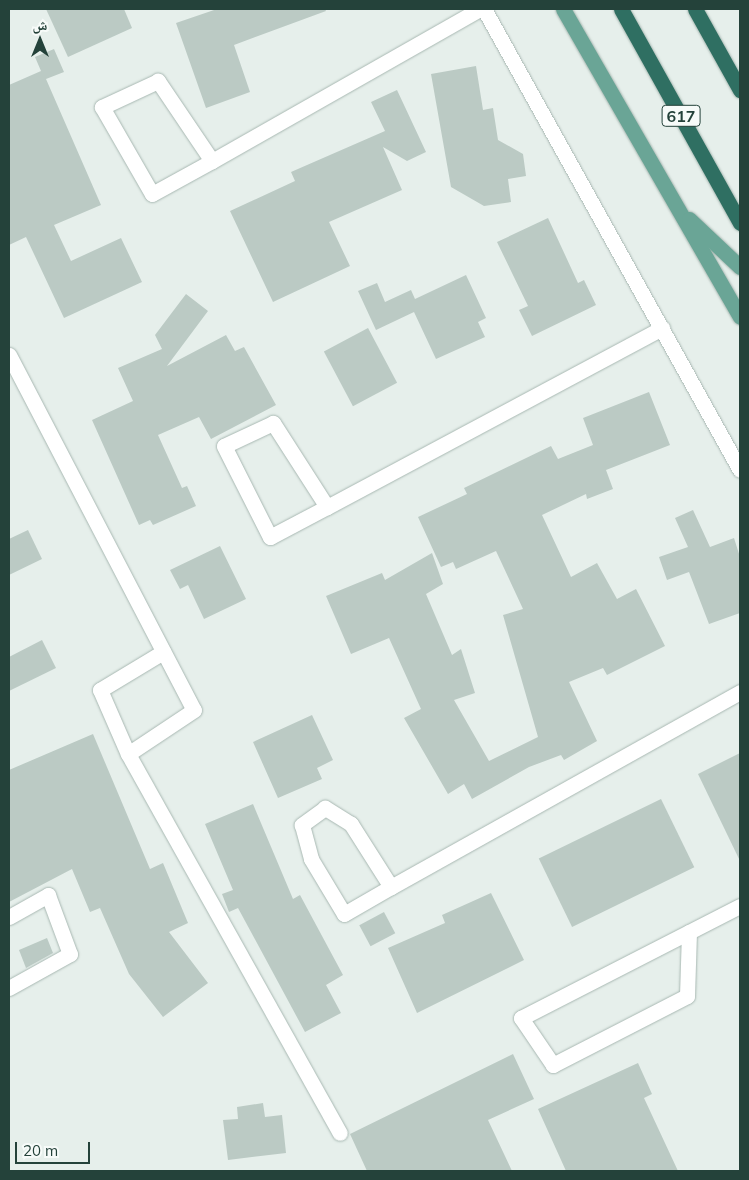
<!DOCTYPE html>
<meta charset="utf-8">
<style>
body{margin:0}
#map{position:relative;width:749px;height:1180px;overflow:hidden;background:#e6efeb;font-family:Mulish,"Noto Naskh Arabic",sans-serif}
div>[style]{position:absolute}
.building>*{inset:0;background:#bbcac4;transform-origin:0 0}
.roads{filter:drop-shadow(0 0 1px #a8b8b2) drop-shadow(0 0 1px #a8b8b2)}
.minor>*{height:15px;margin:-7.5px;padding:0 7.5px;transform-origin:7.5px;border-radius:7.5px;background:#fff}
.major>*{height:15px;margin:-7.5px;padding:0 7.5px;transform-origin:7.5px;border-radius:7.5px;background:#6aa596}
.highway>*{height:15px;margin:-7.5px;padding:0 7.5px;transform-origin:7.5px;border-radius:7.5px;background:#2f6f62}
span{translate:-50% -50%;white-space:nowrap;text-align:center;line-height:1.15;-webkit-text-stroke:4.5px #f7fbf9;paint-order:stroke}
.shield-label span{padding:1px 4px;background:#f7fbf9;border:1px solid;border-radius:4px;-webkit-text-stroke-width:0}
.shield-label{font-size:16px;color:#24423a;font-weight:700}
.frame{position:absolute;inset:0;border:10px solid #24423a;pointer-events:none}
.north{position:absolute;left:15px;top:15px;width:50px;height:50px;-webkit-text-stroke:4px #f7fbf9;paint-order:stroke;rotate:0deg;font-size:14px;font-weight:700;line-height:20px;text-align:center;color:#24423a}
.north::after{content:'';display:block;margin:auto;width:18px;height:22px;background:#24423a;clip-path:polygon(50% 0,100% 100%,50% 72%,0 100%)}
.scale{position:absolute;left:15px;top:1142px;width:75px;height:22px;box-sizing:border-box;border:2px solid #24423a;border-top:0;padding-left:6px;font-size:15px;line-height:18px;white-space:nowrap;color:#24423a;-webkit-text-stroke:4px #f7fbf9;paint-order:stroke}
</style>
<div id="map">
<div class="building">
<i style="clip-path:polygon(46px 9px,124px 9px,132px 28px,68px 57px)"></i>
<i style="clip-path:polygon(217px 9px,325px 9px,326px 11px,234px 45px,250px 92px,206px 108px,176px 23px)"></i>
<i style="clip-path:polygon(54px 49px,64px 72px,46px 79px,101px 205px,54px 225px,71px 261px,121px 238px,142px 282px,64px 318px,26px 237px,9px 245px,9px 85px,41px 71px,35px 57px)"></i>
<i style="clip-path:polygon(476px 66px,483px 110px,493px 108px,498px 140px,523px 154px,526px 176px,508px 179px,511px 202px,484px 206px,451px 187px,431px 74px)"></i>
<i style="clip-path:polygon(397px 90px,426px 152px,407px 161px,383px 147px,402px 190px,329px 222px,350px 266px,273px 302px,230px 211px,295px 181px,291px 172px,385px 131px,371px 102px)"></i>
<i style="clip-path:polygon(548px 218px,578px 283px,584px 280px,596px 305px,532px 336px,519px 310px,528px 306px,497px 242px)"></i>
<i style="clip-path:polygon(466px 275px,486px 318px,478px 322px,485px 337px,436px 359px,414px 312px,376px 330px,358px 291px,377px 283px,385px 302px,411px 290px,415px 299px)"></i>
<i style="clip-path:polygon(186px 294px,208px 311px,167px 366px,226px 335px,235px 351px,244px 347px,276px 405px,211px 439px,199px 417px,158px 435px,182px 488px,187px 486px,196px 506px,153px 525px,150px 520px,139px 525px,92px 420px,133px 401px,118px 368px,162px 349px,155px 335px)"></i>
<i style="left:368px;top:328px;width:62px;height:50px;rotate:62deg"></i>
<i style="clip-path:polygon(649px 392px,670px 445px,606px 470px,613px 489px,587px 499px,586px 494px,542px 515px,571px 577px,597px 563px,617px 599px,636px 589px,665px 646px,607px 675px,603px 668px,569px 682px,597px 741px,564px 760px,561px 755px,529px 767px,472px 799px,464px 784px,448px 794px,404px 718px,421px 709px,389px 638px,351px 654px,326px 596px,382px 573px,385px 580px,432px 553px,443px 584px,426px 594px,452px 655px,461px 649px,475px 693px,454px 700px,489px 761px,538px 737px,503px 615px,523px 609px,496px 551px,456px 569px,453px 562px,441px 567px,418px 517px,467px 494px,464px 488px,551px 446px,558px 459px,593px 445px,583px 418px)"></i>
<i style="clip-path:polygon(693px 510px,710px 547px,734px 538px,740px 557px,740px 613px,709px 624px,689px 572px,667px 580px,659px 557px,688px 547px,675px 518px)"></i>
<i style="clip-path:polygon(28px 530px,42px 559px,9px 575px,9px 539px)"></i>
<i style="clip-path:polygon(220px 546px,246px 599px,204px 619px,188px 585px,180px 589px,170px 570px)"></i>
<i style="clip-path:polygon(42px 640px,56px 668px,9px 691px,9px 657px)"></i>
<i style="clip-path:polygon(312px 715px,333px 760px,317px 768px,322px 779px,278px 798px,253px 742px)"></i>
<i style="clip-path:polygon(93px 734px,150px 869px,163px 863px,188px 923px,169px 932px,208px 983px,163px 1017px,129px 974px,100px 908px,90px 912px,72px 869px,9px 902px,9px 770px)"></i>
<i style="clip-path:polygon(740px 753px,740px 861px,698px 774px)"></i>
<i style="left:661px;top:799px;width:76px;height:136px;rotate:64deg"></i>
<i style="clip-path:polygon(253px 804px,293px 899px,300px 895px,343px 975px,326px 985px,341px 1013px,305px 1032px,238px 908px,229px 912px,222px 894px,233px 890px,205px 824px)"></i>
<i style="clip-path:polygon(491px 893px,524px 960px,417px 1013px,388px 948px,445px 923px,442px 915px)"></i>
<i style="left:384px;top:912px;width:24px;height:28px;rotate:62deg"></i>
<i style="clip-path:polygon(47px 938px,53px 953px,26px 968px,19px 950px)"></i>
<i style="clip-path:polygon(513px 1054px,534px 1099px,488px 1120px,512px 1171px,367px 1171px,350px 1134px)"></i>
<i style="clip-path:polygon(638px 1063px,652px 1094px,644px 1098px,678px 1171px,566px 1171px,538px 1109px)"></i>
<i style="clip-path:polygon(263px 1103px,265px 1117px,282px 1115px,286px 1153px,228px 1160px,223px 1120px,238px 1119px,237px 1107px)"></i>
</div>
<div class="roads">
<div class="minor">
<i style="left:484px;top:9px;width:527px;rotate:60.96deg"></i>
<i style="left:212px;top:161px;width:97px;rotate:-124deg"></i>
<i style="left:158px;top:81px;width:62px;rotate:155.1deg"></i>
<i style="left:102px;top:107px;width:100px;rotate:60.1deg"></i>
<i style="left:152px;top:194px;width:68px;rotate:-28.8deg"></i>
<i style="left:212px;top:161px;width:308px;rotate:-29.6deg"></i>
<i style="left:9px;top:355px;width:400px;rotate:62.5deg"></i>
<i style="left:194px;top:710px;width:79px;rotate:146.3deg"></i>
<i style="left:128px;top:754px;width:434px;rotate:60.8deg"></i>
<i style="left:327px;top:507px;width:100px;rotate:-122.7deg"></i>
<i style="left:273px;top:423px;width:54px;rotate:154.9deg"></i>
<i style="left:224px;top:446px;width:102px;rotate:63.2deg"></i>
<i style="left:270px;top:537px;width:64px;rotate:-27.8deg"></i>
<i style="left:327px;top:507px;width:380px;rotate:-28.1deg"></i>
<i style="left:128px;top:754px;width:70px;rotate:-113.6deg"></i>
<i style="left:100px;top:690px;width:74px;rotate:-31.1deg"></i>
<i style="left:391px;top:887px;width:75px;rotate:-122.4deg"></i>
<i style="left:351px;top:824px;width:31px;rotate:-148deg"></i>
<i style="left:325px;top:808px;width:29px;rotate:144deg"></i>
<i style="left:302px;top:825px;width:35px;rotate:75deg"></i>
<i style="left:311px;top:859px;width:64px;rotate:59deg"></i>
<i style="left:344px;top:914px;width:54px;rotate:-29.9deg"></i>
<i style="left:391px;top:887px;width:400px;rotate:-29.2deg"></i>
<i style="left:9px;top:917px;width:45px;rotate:-29.4deg"></i>
<i style="left:48px;top:895px;width:63px;rotate:69.6deg"></i>
<i style="left:70px;top:954px;width:70px;rotate:150.9deg"></i>
<i style="left:689px;top:932px;width:64px;rotate:91.8deg"></i>
<i style="left:687px;top:996px;width:151px;rotate:152.8deg"></i>
<i style="left:553px;top:1065px;width:57px;rotate:-124.2deg"></i>
<i style="left:521px;top:1018px;width:246px;rotate:-27.1deg"></i>
</div>
<div class="major">
<i style="left:563px;top:9px;width:355px;rotate:60.1deg"></i>
<i style="left:689px;top:219px;width:70px;rotate:43.3deg"></i>
</div>
<div class="highway">
<i style="left:621px;top:9px;width:245px;rotate:60.9deg"></i>
<i style="left:695px;top:9px;width:93px;rotate:60.9deg"></i>
</div>
</div>
<div class="shield-label">
<span style="left:681px;top:116px">617</span>
</div>
<div class="frame"></div>
<div class="north">ش</div>
<div class="scale">20 m</div>
</div>
